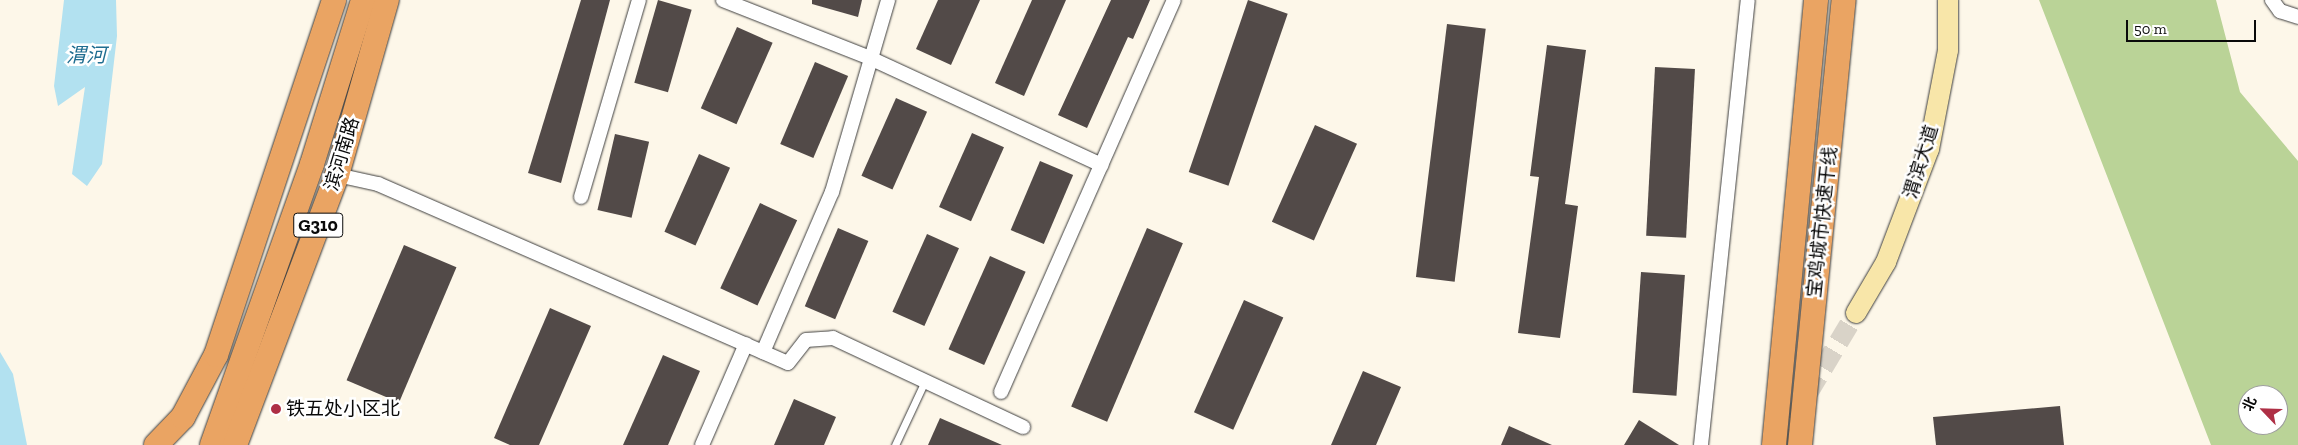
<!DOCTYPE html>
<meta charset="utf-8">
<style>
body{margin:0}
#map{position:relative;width:2298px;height:445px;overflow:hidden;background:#fdf7e9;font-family:"Zilla Slab","Noto Sans SC",serif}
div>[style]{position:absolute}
.forest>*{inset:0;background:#bad397}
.water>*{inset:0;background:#b2e1f0}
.building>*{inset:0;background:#524a48;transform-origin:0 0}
.secondary-tunnel>*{height:20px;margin-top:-10px;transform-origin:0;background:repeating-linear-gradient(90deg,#d9d3c8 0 20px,transparent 0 30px)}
.roads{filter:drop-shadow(0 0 1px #3d3d3d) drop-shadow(0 0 1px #3d3d3d)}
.service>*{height:7px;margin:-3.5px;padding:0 3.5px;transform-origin:3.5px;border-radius:3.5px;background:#fff}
.minor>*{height:14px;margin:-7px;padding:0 7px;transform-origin:7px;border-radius:7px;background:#fff}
.secondary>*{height:20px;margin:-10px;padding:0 10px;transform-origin:10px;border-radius:10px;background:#f8e6a9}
.trunk>*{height:24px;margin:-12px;padding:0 12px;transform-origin:12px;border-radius:12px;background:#eaa463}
.dots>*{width:14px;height:14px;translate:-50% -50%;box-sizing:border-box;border:2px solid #fff;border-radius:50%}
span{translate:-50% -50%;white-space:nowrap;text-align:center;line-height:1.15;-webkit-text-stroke:5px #fff;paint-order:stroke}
.shield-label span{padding:1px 4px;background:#fff;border:1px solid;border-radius:4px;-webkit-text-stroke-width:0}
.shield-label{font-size:18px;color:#0a0a0a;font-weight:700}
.street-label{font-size:19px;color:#0a0a0a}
.poi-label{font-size:19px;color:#0a0a0a}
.left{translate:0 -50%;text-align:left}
.water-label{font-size:20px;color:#1f6d90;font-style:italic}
.north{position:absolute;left:2238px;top:385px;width:50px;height:50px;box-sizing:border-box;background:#fff;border:1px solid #9d9d9d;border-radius:50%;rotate:294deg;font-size:14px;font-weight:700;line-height:20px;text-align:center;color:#0a0a0a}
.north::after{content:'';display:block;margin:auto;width:18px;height:22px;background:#ae2f45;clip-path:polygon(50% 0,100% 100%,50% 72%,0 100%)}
.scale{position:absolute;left:2126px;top:20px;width:130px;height:22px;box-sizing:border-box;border:2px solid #0a0a0a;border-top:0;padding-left:6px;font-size:15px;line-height:18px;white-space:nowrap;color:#0a0a0a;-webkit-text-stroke:4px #fff;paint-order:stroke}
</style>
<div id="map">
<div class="forest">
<i style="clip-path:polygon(evenodd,2039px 0,2216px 0,2240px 92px,2298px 161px,2298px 445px,2211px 445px,2039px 0,2248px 395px,2278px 395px,2278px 425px,2248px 425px,2248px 395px)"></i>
</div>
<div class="water">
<i style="clip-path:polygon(64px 0,116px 0,117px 36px,102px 164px,87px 186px,72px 174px,85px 87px,58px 106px,54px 86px)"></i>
<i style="clip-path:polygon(0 352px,13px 374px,27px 445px,0 445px)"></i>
</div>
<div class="building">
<i style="clip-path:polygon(581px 0,610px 0,561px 183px,528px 173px)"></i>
<i style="left:658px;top:0;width:35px;height:86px;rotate:16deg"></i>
<i style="clip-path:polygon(812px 0,862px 0,858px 17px,812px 4px)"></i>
<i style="clip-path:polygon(938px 0,980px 0,951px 65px,916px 49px)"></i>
<i style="clip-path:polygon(1032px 0,1066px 0,1024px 96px,995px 83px)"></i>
<i style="clip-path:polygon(1111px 0,1150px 0,1133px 39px,1128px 37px,1087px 128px,1058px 115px)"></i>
<i style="left:1248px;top:0;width:42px;height:182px;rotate:19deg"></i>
<i style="left:1447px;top:24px;width:39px;height:255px;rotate:7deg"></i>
<i style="left:737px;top:27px;width:39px;height:89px;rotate:24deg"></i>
<i style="clip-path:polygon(1547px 45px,1586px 50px,1565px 204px,1578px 206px,1560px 338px,1518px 333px,1539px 177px,1530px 176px)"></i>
<i style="left:815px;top:62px;width:36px;height:89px;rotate:23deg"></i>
<i style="left:1655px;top:67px;width:40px;height:169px;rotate:3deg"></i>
<i style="left:896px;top:98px;width:34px;height:85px;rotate:24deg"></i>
<i style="left:1315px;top:125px;width:46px;height:106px;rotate:24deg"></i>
<i style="left:972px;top:133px;width:35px;height:81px;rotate:24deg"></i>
<i style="left:615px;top:134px;width:35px;height:78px;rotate:13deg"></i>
<i style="left:699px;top:154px;width:34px;height:85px;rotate:24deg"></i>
<i style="left:1040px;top:161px;width:36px;height:75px;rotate:23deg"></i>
<i style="left:760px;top:203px;width:41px;height:94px;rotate:25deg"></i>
<i style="left:838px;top:228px;width:33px;height:85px;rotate:23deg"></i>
<i style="left:1147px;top:228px;width:39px;height:194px;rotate:23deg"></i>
<i style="left:927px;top:234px;width:35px;height:85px;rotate:24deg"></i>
<i style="left:404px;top:245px;width:57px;height:147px;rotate:23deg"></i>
<i style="left:990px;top:256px;width:39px;height:102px;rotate:24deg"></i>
<i style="left:1641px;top:272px;width:44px;height:121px;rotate:4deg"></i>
<i style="left:1244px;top:300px;width:43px;height:123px;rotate:24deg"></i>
<i style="clip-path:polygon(550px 308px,591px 326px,539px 445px,510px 445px,494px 438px)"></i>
<i style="clip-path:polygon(663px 355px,700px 371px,668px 445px,623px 445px)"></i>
<i style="clip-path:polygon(1363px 371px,1401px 387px,1376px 445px,1331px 445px)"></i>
<i style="clip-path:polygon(794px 399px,836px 417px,824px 445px,774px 445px)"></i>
<i style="clip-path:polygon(2060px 406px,2064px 445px,1936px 445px,1933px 417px)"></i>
<i style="clip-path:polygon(940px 418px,1002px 445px,928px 445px)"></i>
<i style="clip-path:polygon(1639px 420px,1679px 445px,1624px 445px)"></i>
<i style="clip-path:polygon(1509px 426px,1552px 445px,1501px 445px)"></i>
</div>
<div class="secondary-tunnel">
<i style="left:1777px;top:445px;width:154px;rotate:-59.1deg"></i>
</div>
<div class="roads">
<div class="service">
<i style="left:895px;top:445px;width:71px;rotate:-64.9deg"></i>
</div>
<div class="minor">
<i style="left:723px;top:0;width:158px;rotate:21.5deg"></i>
<i style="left:870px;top:58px;width:255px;rotate:24.8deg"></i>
<i style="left:2272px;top:0;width:14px;rotate:54deg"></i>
<i style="left:2280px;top:11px;width:19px;rotate:18deg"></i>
<i style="left:337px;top:175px;width:42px;rotate:12.4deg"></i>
<i style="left:378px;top:184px;width:447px;rotate:23.6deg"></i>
<i style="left:788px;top:363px;width:29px;rotate:-52deg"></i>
<i style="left:806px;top:340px;width:27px;rotate:-4deg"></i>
<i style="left:833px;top:338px;width:210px;rotate:25.1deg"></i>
<i style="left:581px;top:197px;width:205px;rotate:-73.6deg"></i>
<i style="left:763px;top:352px;width:174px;rotate:-66.7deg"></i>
<i style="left:832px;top:192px;width:200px;rotate:-73.7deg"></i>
<i style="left:1001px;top:392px;width:428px;rotate:-66.2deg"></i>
<i style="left:702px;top:445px;width:110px;rotate:-66.5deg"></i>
<i style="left:1701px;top:445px;width:447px;rotate:-84deg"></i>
</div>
<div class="secondary">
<i style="left:1856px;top:313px;width:59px;rotate:-59.5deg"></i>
<i style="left:1886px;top:262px;width:121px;rotate:-69.2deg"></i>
<i style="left:1929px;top:149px;width:101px;rotate:-79.1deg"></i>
<i style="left:1948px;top:50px;width:50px;rotate:-90deg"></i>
</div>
<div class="trunk">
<i style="left:156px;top:445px;width:39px;rotate:-46deg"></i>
<i style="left:183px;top:417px;width:70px;rotate:-62deg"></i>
<i style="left:216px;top:355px;width:374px;rotate:-71.6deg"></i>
<i style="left:212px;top:445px;width:298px;rotate:-70.4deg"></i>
<i style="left:312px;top:164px;width:172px;rotate:-72.7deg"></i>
<i style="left:235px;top:445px;width:289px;rotate:-69.3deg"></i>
<i style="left:337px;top:175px;width:182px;rotate:-74.1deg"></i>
<i style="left:1774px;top:445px;width:447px;rotate:-84.6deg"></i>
<i style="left:1800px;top:445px;width:447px;rotate:-84.4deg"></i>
</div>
</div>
<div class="dots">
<i style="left:276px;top:409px;background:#ae2f45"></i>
</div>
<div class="shield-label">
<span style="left:318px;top:225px">G310</span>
</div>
<div class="street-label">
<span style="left:342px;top:154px;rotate:-73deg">滨河南路</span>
<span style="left:1921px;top:162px;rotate:-73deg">渭滨大道</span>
<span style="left:1822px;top:222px;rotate:-84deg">宝鸡城市快速干线</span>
</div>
<div class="poi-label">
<span class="left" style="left:286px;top:409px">铁五处小区北</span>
</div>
<div class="water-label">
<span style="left:86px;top:55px">渭河</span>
</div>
<div class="north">北</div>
<div class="scale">50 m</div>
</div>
